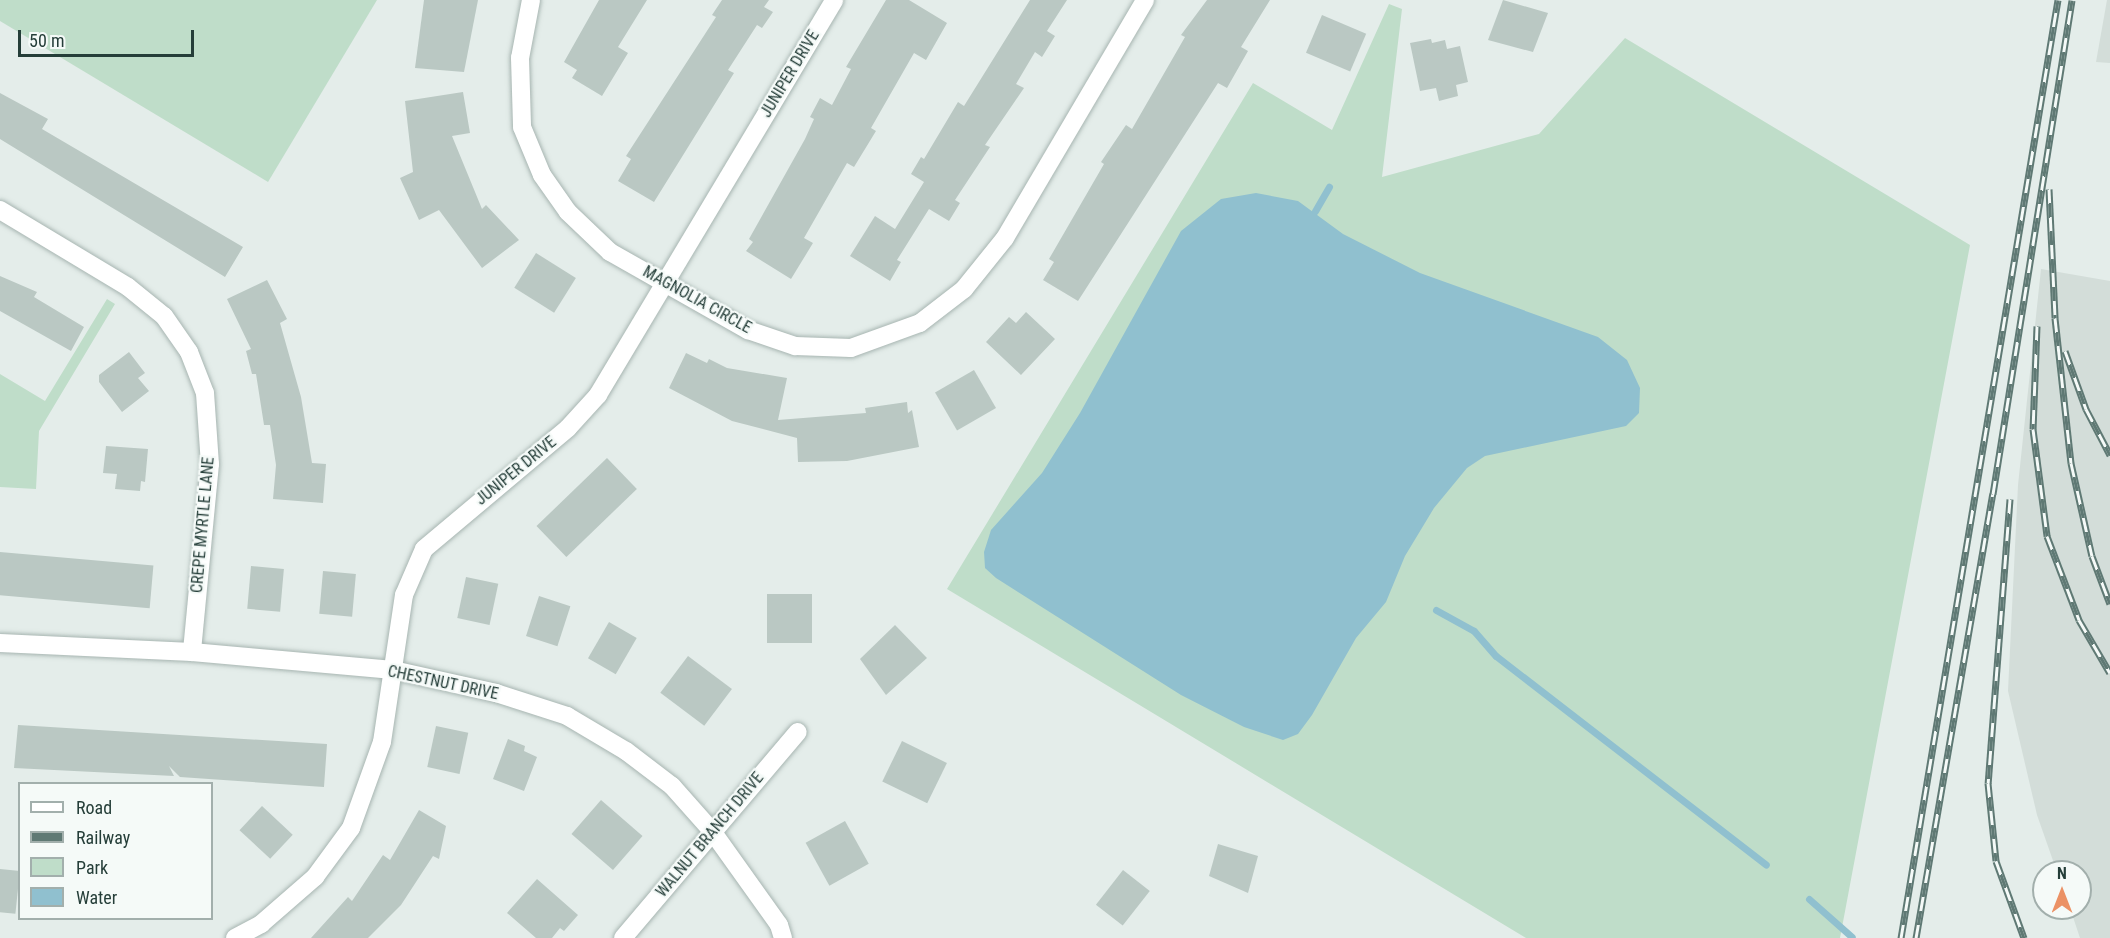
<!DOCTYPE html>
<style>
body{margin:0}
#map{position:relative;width:2110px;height:938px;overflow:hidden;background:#e4edea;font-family:"Roboto Condensed",sans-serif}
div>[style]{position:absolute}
.built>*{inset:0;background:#d3ddd9}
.green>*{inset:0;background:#bfddc9}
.water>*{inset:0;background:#90c0cf}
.stream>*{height:7px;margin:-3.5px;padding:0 3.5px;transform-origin:3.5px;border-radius:3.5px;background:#90c0cf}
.building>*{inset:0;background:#bac8c3;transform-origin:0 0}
.roads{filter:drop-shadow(0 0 2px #a7b5b1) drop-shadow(0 0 2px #a7b5b1)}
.street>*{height:18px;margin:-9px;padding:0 9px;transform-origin:9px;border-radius:9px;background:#fff}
.rail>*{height:7px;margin-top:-3.5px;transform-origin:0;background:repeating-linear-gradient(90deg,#f5faf8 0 14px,#5f7974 0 28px);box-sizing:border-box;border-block:2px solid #5f7974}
span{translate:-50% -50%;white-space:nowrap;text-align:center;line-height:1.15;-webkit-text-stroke:4.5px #f5faf8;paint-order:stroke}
.street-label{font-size:16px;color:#253e39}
.legend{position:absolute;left:18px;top:782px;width:195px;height:138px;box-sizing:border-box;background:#f5faf8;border:2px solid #a2afac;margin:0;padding:8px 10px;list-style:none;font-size:18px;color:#253e39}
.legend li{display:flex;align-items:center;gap:12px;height:30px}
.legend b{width:30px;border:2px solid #a2afac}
.north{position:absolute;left:2032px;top:860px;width:60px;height:60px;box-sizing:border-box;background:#f5faf8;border:2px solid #a2afac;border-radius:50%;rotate:0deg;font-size:16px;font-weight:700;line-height:24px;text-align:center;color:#253e39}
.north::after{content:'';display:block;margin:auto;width:21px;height:27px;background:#eb9165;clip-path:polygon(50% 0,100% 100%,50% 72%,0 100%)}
.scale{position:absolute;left:18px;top:30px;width:176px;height:27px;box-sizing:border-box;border:3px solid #253e39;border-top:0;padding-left:8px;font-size:18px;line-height:21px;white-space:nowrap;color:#253e39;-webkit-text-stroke:4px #f5faf8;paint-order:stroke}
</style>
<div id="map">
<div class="built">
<i style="clip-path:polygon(2107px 0,2110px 0,2110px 63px,2096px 62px)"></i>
<i style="clip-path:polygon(2041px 269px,2110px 281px,2110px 938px,2080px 938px,2070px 908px,2080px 908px,2080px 872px,2057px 872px,2037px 815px,2008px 691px,2018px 485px)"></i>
</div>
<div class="green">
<i style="clip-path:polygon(0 0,377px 0,268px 182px,0 21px)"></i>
<i style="clip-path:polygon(1389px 4px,1402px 9px,1382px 177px,1539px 134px,1625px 38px,1970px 245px,1840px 938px,1526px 938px,947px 589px,1253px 83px,1332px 130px)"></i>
<i style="clip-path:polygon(107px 299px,115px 304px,39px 431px,36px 489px,0 487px,0 374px,45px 401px)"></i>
</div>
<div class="water">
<i style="clip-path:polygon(1256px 193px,1298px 201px,1343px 234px,1420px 273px,1598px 337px,1627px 360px,1640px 388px,1639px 413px,1626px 426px,1485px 456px,1467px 468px,1434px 508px,1405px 556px,1386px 602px,1356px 638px,1312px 715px,1298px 734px,1283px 740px,1244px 727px,1181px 695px,996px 578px,985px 568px,984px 552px,991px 530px,1042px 473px,1080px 413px,1181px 231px,1221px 199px)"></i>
</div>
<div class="stream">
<i style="left:1315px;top:211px;width:28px;rotate:-60deg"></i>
<i style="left:1436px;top:610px;width:43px;rotate:28.9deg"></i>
<i style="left:1474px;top:631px;width:33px;rotate:49deg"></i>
<i style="left:1496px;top:656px;width:341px;rotate:37.7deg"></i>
<i style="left:1809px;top:899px;width:57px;rotate:41.5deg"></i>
</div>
<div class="building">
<i style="clip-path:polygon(424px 0,478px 0,464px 72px,415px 68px)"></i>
<i style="clip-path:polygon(599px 0,647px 0,618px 47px,628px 53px,602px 96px,572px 78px,577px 70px,564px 62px)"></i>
<i style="clip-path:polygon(722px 0,769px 0,764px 7px,773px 12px,762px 28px,757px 25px,728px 70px,734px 73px,654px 202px,618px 181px,631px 159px,626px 156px,716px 17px,712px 15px)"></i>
<i style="clip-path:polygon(886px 0,909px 0,947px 23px,926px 60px,914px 53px,871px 128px,876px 131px,854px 167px,847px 163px,804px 238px,813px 243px,791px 279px,746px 251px,753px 242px,749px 239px,805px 139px,814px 119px,810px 117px,820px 98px,832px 105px,851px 69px,846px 67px)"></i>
<i style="clip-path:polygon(1030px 0,1067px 0,1047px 31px,1055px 36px,1042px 57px,1035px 52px,1016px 84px,1024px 88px,985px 145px,990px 147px,955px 200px,960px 203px,949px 221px,929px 209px,897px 260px,901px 262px,890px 281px,850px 256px,875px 216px,895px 229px,924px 182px,911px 174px,921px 157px,924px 159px,958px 102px,964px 106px)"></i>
<i style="clip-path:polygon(1207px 0,1270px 0,1241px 47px,1248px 51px,1227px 88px,1218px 83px,1078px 301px,1043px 280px,1054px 262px,1049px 259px,1104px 164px,1101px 162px,1126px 125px,1132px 129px,1185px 37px,1181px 35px)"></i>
<i style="clip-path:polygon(1503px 0,1548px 13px,1533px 52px,1488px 40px)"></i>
<i style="left:1322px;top:15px;width:48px;height:41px;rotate:23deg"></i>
<i style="clip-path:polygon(1431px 39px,1432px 43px,1445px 40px,1447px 49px,1460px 46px,1468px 82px,1456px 85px,1458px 96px,1439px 101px,1436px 88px,1420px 91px,1410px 43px)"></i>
<i style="clip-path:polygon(463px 92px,470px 133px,452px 136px,482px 209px,486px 205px,519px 240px,482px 268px,439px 210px,419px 220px,400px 178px,413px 172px,405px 101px)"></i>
<i style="clip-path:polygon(0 93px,48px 119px,42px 129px,243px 247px,225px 277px,0 139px)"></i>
<i style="left:536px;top:253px;width:47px;height:41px;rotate:32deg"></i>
<i style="clip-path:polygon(0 276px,37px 292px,34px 297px,84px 327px,71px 351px,0 311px)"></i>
<i style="clip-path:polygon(267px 280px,287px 319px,280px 323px,301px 397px,312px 463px,326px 464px,323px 503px,273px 499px,276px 465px,270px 425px,264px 425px,256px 374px,252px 374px,246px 351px,251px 349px,227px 299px)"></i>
<i style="clip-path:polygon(1026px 312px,1055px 339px,1021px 375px,986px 342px,1009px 317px,1016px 323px)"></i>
<i style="clip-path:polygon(129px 352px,145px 373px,138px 378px,149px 391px,122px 412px,99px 382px,99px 375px)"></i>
<i style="clip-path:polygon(686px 353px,707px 363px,709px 359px,727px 368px,787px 378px,778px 420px,866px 413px,865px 408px,907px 402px,908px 413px,912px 410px,919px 447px,847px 461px,798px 462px,797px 438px,732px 421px,669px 388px)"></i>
<i style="left:974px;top:370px;width:44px;height:45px;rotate:60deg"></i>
<i style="clip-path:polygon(106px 446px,148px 449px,145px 482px,141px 481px,140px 491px,115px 489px,117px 474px,103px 473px)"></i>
<i style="left:607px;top:458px;width:43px;height:98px;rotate:46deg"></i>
<i style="left:0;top:552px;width:154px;height:43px;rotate:5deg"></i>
<i style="left:251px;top:566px;width:33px;height:43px;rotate:5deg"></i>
<i style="left:323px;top:571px;width:33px;height:43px;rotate:5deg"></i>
<i style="left:466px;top:577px;width:33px;height:42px;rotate:12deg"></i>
<i style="left:767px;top:594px;width:45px;height:49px"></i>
<i style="left:539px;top:596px;width:33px;height:42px;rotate:18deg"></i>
<i style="left:609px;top:622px;width:32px;height:42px;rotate:30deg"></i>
<i style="clip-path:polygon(895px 625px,927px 658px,886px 695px,860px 659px)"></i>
<i style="left:688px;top:656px;width:55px;height:46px;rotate:37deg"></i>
<i style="clip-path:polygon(18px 725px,327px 744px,324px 787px,180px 777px,169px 766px,174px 776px,14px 768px)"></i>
<i style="left:436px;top:726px;width:33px;height:42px;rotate:12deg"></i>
<i style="clip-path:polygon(508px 739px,525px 746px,524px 751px,537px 757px,524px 791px,493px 779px)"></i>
<i style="left:902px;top:741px;width:50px;height:45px;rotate:26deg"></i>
<i style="left:601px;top:800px;width:55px;height:45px;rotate:41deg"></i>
<i style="left:262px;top:806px;width:42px;height:33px;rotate:43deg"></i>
<i style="clip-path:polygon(419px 810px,446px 826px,439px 859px,433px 856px,401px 905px,368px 938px,311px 938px,348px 897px,352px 901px,383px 855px,390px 860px)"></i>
<i style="left:845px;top:821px;width:49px;height:45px;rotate:61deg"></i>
<i style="clip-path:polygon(1218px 844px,1258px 856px,1248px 893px,1209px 876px)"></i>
<i style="left:0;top:869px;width:20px;height:43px;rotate:6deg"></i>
<i style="left:1123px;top:870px;width:34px;height:44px;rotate:38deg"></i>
<i style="clip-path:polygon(537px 879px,578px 915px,564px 931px,560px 928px,552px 938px,536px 938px,507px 913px)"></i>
</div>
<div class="roads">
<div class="street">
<i style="left:531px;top:0;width:59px;rotate:100.7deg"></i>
<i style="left:520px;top:58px;width:69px;rotate:88.3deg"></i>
<i style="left:522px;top:127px;width:52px;rotate:67.4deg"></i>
<i style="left:542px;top:175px;width:45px;rotate:54.9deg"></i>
<i style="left:568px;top:212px;width:58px;rotate:43.6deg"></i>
<i style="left:610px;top:252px;width:159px;rotate:29.5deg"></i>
<i style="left:748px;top:330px;width:50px;rotate:18.8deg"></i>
<i style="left:795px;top:346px;width:56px;rotate:2deg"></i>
<i style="left:851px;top:348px;width:73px;rotate:-19.9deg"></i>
<i style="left:920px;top:323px;width:56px;rotate:-37.7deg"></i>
<i style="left:964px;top:289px;width:65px;rotate:-51.2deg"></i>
<i style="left:1005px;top:238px;width:276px;rotate:-59.5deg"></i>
<i style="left:0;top:210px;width:149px;rotate:31deg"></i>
<i style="left:128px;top:287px;width:46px;rotate:38.9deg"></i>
<i style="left:164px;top:316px;width:44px;rotate:55.2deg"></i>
<i style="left:189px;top:352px;width:44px;rotate:68.7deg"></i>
<i style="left:205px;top:393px;width:71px;rotate:86deg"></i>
<i style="left:210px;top:464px;width:189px;rotate:95.5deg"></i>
<i style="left:0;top:643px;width:192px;rotate:2.7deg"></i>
<i style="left:192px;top:652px;width:202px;rotate:5.1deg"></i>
<i style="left:393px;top:670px;width:106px;rotate:12.6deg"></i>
<i style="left:496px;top:693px;width:75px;rotate:17.9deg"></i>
<i style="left:567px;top:716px;width:69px;rotate:30.7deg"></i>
<i style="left:626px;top:751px;width:58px;rotate:37.3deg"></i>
<i style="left:672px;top:786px;width:60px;rotate:48.4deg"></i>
<i style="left:712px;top:831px;width:115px;rotate:54.5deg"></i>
<i style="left:779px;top:925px;width:14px;rotate:73deg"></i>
<i style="left:235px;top:938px;width:30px;rotate:-28deg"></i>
<i style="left:261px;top:924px;width:72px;rotate:-41deg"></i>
<i style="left:315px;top:877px;width:61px;rotate:-53.7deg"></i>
<i style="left:351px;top:828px;width:91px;rotate:-70.2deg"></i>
<i style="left:382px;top:742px;width:149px;rotate:-81.5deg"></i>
<i style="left:404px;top:595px;width:50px;rotate:-66.5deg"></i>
<i style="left:424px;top:549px;width:188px;rotate:-40deg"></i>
<i style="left:568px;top:428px;width:45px;rotate:-47.7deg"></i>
<i style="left:598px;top:395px;width:460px;rotate:-59.1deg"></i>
<i style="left:623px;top:938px;width:270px;rotate:-49.7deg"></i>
</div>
</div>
<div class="rail">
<i style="left:2049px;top:189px;width:129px;rotate:87.3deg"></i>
<i style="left:2055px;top:318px;width:146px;rotate:83.7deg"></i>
<i style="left:2071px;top:463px;width:95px;rotate:77.3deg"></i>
<i style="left:2092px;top:556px;width:51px;rotate:69.4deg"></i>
<i style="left:2037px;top:326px;width:103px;rotate:92.2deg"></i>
<i style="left:2033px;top:429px;width:108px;rotate:82.5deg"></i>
<i style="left:2047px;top:536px;width:90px;rotate:69.1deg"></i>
<i style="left:2079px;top:620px;width:61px;rotate:59.7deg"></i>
<i style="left:2065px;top:351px;width:62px;rotate:70.1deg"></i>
<i style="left:2086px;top:409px;width:52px;rotate:62.4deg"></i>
<i style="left:2010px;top:499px;width:285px;rotate:94.4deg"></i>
<i style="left:1988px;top:783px;width:78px;rotate:84.1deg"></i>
<i style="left:1996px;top:861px;width:82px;rotate:70deg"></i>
<i style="left:1901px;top:938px;width:951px;rotate:-80.5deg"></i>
<i style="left:1916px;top:938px;width:451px;rotate:-80.2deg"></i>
<i style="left:1993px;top:494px;width:500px;rotate:-80.91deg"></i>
</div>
<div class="street-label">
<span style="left:790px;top:74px;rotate:-59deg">JUNIPER DRIVE</span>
<span style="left:697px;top:300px;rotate:29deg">MAGNOLIA CIRCLE</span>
<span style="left:516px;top:471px;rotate:-39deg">JUNIPER DRIVE</span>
<span style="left:203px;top:525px;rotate:-85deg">CREPE MYRTLE LANE</span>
<span style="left:443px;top:683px;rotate:12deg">CHESTNUT DRIVE</span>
<span style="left:710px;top:835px;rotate:-50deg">WALNUT BRANCH DRIVE</span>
</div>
<ul class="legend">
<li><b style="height:8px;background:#fff"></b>Road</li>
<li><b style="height:8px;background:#5f7974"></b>Railway</li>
<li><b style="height:16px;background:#bfddc9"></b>Park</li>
<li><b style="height:16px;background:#90c0cf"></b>Water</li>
</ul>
<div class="north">N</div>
<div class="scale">50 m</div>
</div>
